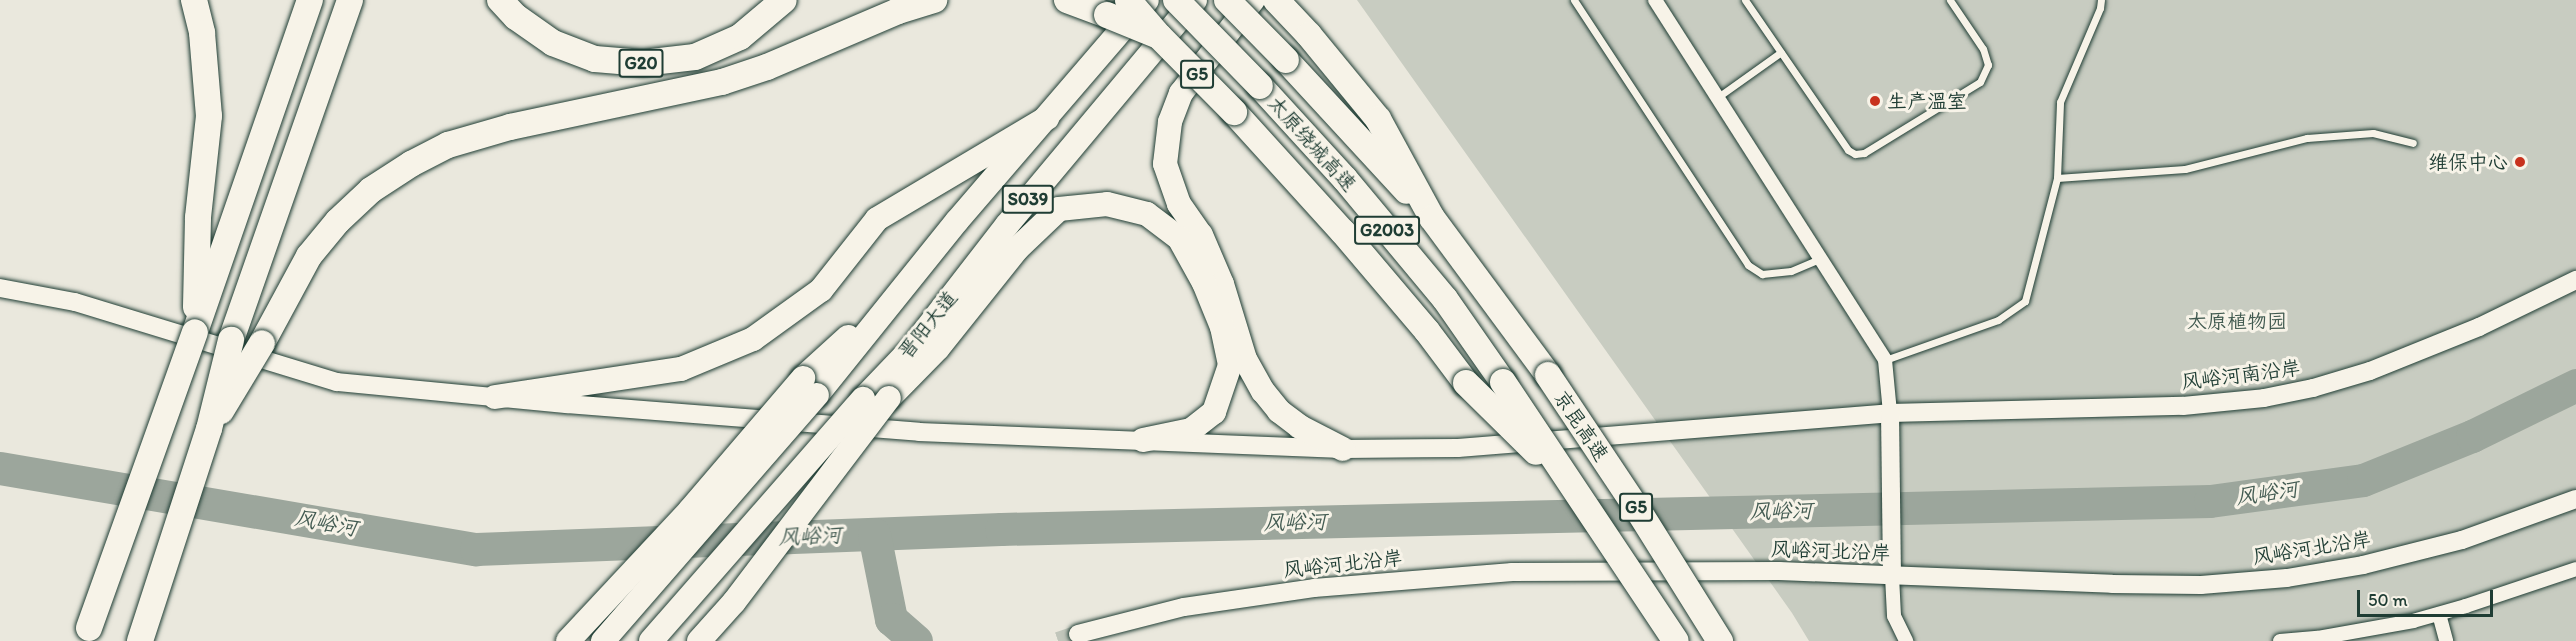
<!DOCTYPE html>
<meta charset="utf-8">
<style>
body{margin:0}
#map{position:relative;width:2576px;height:641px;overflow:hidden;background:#eae8dd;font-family:Itim,"LXGW WenKai TC",sans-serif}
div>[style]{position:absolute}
.green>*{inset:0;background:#c8ccc1}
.river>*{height:33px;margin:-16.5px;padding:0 16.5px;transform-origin:16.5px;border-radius:16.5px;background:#9ca69c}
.tertiary-tunnel>*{height:18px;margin-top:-9px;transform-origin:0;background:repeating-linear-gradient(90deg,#c1c6bb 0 18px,transparent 0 27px)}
.roads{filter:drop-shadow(0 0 2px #1f3d34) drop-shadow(0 0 2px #1f3d34)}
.service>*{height:7px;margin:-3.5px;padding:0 3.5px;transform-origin:3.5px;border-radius:3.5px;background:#f7f3e8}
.minor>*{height:14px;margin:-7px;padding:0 7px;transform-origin:7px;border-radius:7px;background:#f7f3e8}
.tertiary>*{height:18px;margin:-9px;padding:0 9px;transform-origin:9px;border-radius:9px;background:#f7f3e8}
.trunk>*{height:24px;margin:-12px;padding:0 12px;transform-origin:12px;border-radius:12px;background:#f7f3e8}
.motorway>*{height:26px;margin:-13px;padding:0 13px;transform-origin:13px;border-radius:13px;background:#f7f3e8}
.bridges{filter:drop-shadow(0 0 2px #1f3d34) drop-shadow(0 0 2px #1f3d34)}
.trunk-bridge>*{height:24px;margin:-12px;padding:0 12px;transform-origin:12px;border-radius:12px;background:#f7f3e8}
.motorway-bridge>*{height:26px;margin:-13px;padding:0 13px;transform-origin:13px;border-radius:13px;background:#f7f3e8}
.dots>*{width:16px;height:16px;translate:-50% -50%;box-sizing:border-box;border:3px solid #f7f3e8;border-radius:50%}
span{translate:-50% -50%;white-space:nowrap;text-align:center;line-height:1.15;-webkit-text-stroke:6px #f7f3e8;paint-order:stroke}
.shield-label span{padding:2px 4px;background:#f7f3e8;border:2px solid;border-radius:4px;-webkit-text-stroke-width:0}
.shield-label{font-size:18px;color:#1f3d34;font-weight:700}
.poi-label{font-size:20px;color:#1f3d34}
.left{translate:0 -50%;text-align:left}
.right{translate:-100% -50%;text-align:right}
.street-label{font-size:20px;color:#1f3d34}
.park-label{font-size:20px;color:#415a50}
.water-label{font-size:21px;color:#445c53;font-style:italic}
.scale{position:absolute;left:2357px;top:590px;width:136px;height:27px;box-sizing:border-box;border:3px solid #1f3d34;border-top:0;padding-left:8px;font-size:18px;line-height:21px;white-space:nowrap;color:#1f3d34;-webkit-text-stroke:4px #f7f3e8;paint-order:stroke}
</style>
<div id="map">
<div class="green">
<i style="clip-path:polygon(1357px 0,2576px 0,2576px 641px,1809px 641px,1792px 613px)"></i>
</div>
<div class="river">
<i style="left:0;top:468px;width:483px;rotate:9.7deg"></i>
<i style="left:476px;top:549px;width:525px;rotate:-2.18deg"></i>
<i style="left:1001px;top:529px;width:1209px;rotate:-1.33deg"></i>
<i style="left:2210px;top:501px;width:154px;rotate:-7.8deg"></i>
<i style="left:2363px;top:480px;width:118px;rotate:-22deg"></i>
<i style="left:2472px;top:436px;width:116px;rotate:-26.1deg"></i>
<i style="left:874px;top:534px;width:87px;rotate:78.7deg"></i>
<i style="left:891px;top:619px;width:33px;rotate:41deg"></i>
</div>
<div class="tertiary-tunnel">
<i style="left:1058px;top:641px;width:21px;rotate:-19deg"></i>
</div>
<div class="roads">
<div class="service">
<i style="left:1574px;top:0;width:317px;rotate:56.7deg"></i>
<i style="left:1748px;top:265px;width:17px;rotate:33deg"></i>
<i style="left:1762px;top:274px;width:29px;rotate:-6deg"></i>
<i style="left:1791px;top:271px;width:34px;rotate:-23deg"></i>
<i style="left:1745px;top:0;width:182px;rotate:55.5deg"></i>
<i style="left:1848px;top:150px;width:8px;rotate:30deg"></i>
<i style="left:1855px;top:154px;width:9px;rotate:-6deg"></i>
<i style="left:1864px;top:153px;width:136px;rotate:-31.5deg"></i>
<i style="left:1980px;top:82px;width:19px;rotate:-65deg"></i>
<i style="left:1988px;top:65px;width:17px;rotate:-107deg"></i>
<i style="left:1983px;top:49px;width:59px;rotate:-124deg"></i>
<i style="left:1718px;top:97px;width:77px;rotate:-35.5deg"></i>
<i style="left:2057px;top:178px;width:128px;rotate:-4deg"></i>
<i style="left:2185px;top:169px;width:126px;rotate:-14.3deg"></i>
<i style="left:2307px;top:138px;width:66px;rotate:-4.3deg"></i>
<i style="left:2373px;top:133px;width:41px;rotate:14deg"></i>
<i style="left:1885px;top:360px;width:120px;rotate:-19.5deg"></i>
<i style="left:1998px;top:320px;width:33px;rotate:-35deg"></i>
<i style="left:2025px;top:301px;width:127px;rotate:-75.4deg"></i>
<i style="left:2057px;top:178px;width:76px;rotate:-87.7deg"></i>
<i style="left:2060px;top:102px;width:102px;rotate:-66.9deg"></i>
<i style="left:2100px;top:8px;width:8px;rotate:-83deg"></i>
</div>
<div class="minor">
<i style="left:1655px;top:0;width:427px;rotate:57.4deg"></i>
<i style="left:1885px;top:360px;width:53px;rotate:84.6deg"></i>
<i style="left:1892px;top:576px;width:40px;rotate:87.1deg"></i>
<i style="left:1894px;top:616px;width:28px;rotate:64deg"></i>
<i style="left:2439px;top:614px;width:28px;rotate:75deg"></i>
<i style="left:2280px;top:641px;width:38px;rotate:-5deg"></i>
<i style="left:2318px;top:638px;width:97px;rotate:-10.1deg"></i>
<i style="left:2413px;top:621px;width:55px;rotate:-15.8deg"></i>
<i style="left:2466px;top:606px;width:116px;rotate:-18.6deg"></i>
</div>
<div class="tertiary">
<i style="left:0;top:288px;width:76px;rotate:10.6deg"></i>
<i style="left:75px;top:302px;width:274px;rotate:17deg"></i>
<i style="left:337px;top:382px;width:231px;rotate:5.5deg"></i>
<i style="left:567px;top:404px;width:353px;rotate:4.5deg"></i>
<i style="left:919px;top:432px;width:424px;rotate:2.3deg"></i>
<i style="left:1343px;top:449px;width:115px;rotate:-0.5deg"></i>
<i style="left:1458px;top:448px;width:433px;rotate:-4.6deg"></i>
<i style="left:1890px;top:413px;width:293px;rotate:-1.4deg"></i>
<i style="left:2183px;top:406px;width:81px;rotate:-5.6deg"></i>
<i style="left:2264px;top:398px;width:50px;rotate:-11.5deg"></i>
<i style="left:2313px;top:388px;width:59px;rotate:-16.6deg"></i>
<i style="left:2370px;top:371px;width:118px;rotate:-22deg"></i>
<i style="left:2479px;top:327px;width:108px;rotate:-25.9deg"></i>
<i style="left:1890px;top:413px;width:163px;rotate:89.3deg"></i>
<i style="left:1078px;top:634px;width:109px;rotate:-14.3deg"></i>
<i style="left:1184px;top:607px;width:131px;rotate:-8.3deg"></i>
<i style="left:1314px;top:588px;width:199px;rotate:-4.6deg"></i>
<i style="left:1512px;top:572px;width:267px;rotate:-0.2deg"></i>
<i style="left:1779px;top:571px;width:333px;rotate:2.2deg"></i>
<i style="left:2112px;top:584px;width:89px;rotate:0.6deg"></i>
<i style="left:2201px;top:585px;width:86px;rotate:-4.7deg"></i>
<i style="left:2287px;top:578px;width:77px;rotate:-9.7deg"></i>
<i style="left:2363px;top:565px;width:102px;rotate:-14.2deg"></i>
<i style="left:2462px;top:540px;width:121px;rotate:-19.8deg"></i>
</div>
<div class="trunk">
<i style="left:1253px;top:0;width:118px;rotate:127.7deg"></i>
<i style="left:1181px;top:93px;width:31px;rotate:111deg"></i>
<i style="left:1170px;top:122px;width:42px;rotate:96.8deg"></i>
<i style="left:1165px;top:164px;width:42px;rotate:70.7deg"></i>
<i style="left:1179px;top:204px;width:38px;rotate:55deg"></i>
<i style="left:1201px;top:235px;width:53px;rotate:66.8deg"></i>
<i style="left:1222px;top:284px;width:78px;rotate:73deg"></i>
<i style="left:1245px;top:359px;width:37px;rotate:61deg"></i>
<i style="left:1263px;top:391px;width:26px;rotate:51deg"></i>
<i style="left:1279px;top:411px;width:26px;rotate:37deg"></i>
<i style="left:1300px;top:427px;width:48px;rotate:27.1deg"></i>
<i style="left:803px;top:378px;width:61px;rotate:-42.3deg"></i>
<i style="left:817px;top:395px;width:223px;rotate:-51.2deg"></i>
<i style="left:957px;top:221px;width:291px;rotate:-49.3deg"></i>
<i style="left:495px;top:397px;width:188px;rotate:-8.6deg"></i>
<i style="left:681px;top:369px;width:78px;rotate:-22.6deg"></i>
<i style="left:753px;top:339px;width:84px;rotate:-35.8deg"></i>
<i style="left:821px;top:290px;width:90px;rotate:-51.7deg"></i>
<i style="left:877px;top:219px;width:198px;rotate:-30.7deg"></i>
<i style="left:889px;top:398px;width:70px;rotate:-45.6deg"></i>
<i style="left:938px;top:348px;width:127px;rotate:-51.4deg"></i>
<i style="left:1017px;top:249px;width:58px;rotate:-43.6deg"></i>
<i style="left:1059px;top:209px;width:48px;rotate:-5.9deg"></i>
<i style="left:1107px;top:204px;width:41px;rotate:14deg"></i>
<i style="left:1147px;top:214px;width:40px;rotate:37deg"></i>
<i style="left:1179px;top:238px;width:51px;rotate:60.9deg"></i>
<i style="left:1204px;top:283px;width:48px;rotate:67.8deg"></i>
<i style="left:1222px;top:327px;width:39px;rotate:78deg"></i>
<i style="left:1230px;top:365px;width:50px;rotate:108.8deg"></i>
<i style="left:1214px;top:412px;width:29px;rotate:142deg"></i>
<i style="left:1191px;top:430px;width:49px;rotate:168.2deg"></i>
<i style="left:863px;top:399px;width:68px;rotate:-46.2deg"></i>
<i style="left:910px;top:350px;width:158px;rotate:-52.2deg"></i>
<i style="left:1007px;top:225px;width:293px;rotate:-50.1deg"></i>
</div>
<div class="motorway">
<i style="left:194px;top:0;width:34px;rotate:76deg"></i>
<i style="left:202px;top:33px;width:83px;rotate:85.2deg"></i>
<i style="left:209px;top:116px;width:103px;rotate:96.2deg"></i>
<i style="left:198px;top:218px;width:89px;rotate:91.3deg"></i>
<i style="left:500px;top:0;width:23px;rotate:47deg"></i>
<i style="left:516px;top:17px;width:45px;rotate:35.1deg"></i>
<i style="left:553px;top:43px;width:45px;rotate:20.9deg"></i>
<i style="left:595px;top:59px;width:48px;rotate:4.8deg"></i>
<i style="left:643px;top:63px;width:52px;rotate:-6.6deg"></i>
<i style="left:695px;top:57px;width:49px;rotate:-24deg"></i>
<i style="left:740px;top:37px;width:57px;rotate:-40.1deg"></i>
<i style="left:1067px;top:0;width:43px;rotate:20.6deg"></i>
<i style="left:1276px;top:0;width:48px;rotate:46.7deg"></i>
<i style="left:1309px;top:35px;width:109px;rotate:50.6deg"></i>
<i style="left:1378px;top:119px;width:113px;rotate:61.4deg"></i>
<i style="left:1432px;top:218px;width:195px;rotate:53.5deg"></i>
<i style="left:1286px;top:60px;width:178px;rotate:47.3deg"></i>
<i style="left:1260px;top:86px;width:126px;rotate:47.6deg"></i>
<i style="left:1345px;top:179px;width:156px;rotate:50.2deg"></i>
<i style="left:1445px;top:299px;width:101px;rotate:55.1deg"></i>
<i style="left:1234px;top:112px;width:162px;rotate:47.8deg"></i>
<i style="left:1343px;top:232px;width:130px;rotate:49.7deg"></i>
<i style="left:1427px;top:331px;width:65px;rotate:53.1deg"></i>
<i style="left:195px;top:332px;width:351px;rotate:-70.9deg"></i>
<i style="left:231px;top:340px;width:360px;rotate:-70.7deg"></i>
<i style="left:262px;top:343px;width:99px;rotate:-61.6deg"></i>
<i style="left:309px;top:256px;width:45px;rotate:-50.4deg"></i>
<i style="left:338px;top:221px;width:45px;rotate:-43.2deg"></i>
<i style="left:371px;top:190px;width:48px;rotate:-33deg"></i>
<i style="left:411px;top:164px;width:42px;rotate:-27.2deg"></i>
<i style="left:448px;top:145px;width:65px;rotate:-16.2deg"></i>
<i style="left:510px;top:127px;width:217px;rotate:-12deg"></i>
<i style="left:722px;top:82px;width:47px;rotate:-18.4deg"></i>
<i style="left:767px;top:67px;width:142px;rotate:-23.1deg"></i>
<i style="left:898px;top:11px;width:38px;rotate:-17deg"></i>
</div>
</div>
<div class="bridges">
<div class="trunk-bridge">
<i style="left:568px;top:641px;width:179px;rotate:-47deg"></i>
<i style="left:690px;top:510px;width:174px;rotate:-49.4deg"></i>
<i style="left:603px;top:641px;width:326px;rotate:-49deg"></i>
<i style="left:651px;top:641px;width:322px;rotate:-48.8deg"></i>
<i style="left:699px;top:641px;width:52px;rotate:-48.1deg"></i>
<i style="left:734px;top:602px;width:256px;rotate:-52.8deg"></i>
</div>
<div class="motorway-bridge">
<i style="left:1128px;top:0;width:48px;rotate:49.3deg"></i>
<i style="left:1159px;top:36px;width:107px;rotate:45.4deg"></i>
<i style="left:1176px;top:0;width:120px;rotate:45.7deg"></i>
<i style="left:1227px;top:0;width:84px;rotate:45.5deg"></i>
<i style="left:1107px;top:15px;width:53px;rotate:22.2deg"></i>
<i style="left:1548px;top:375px;width:162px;rotate:56.3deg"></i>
<i style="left:1638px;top:510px;width:155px;rotate:58deg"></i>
<i style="left:1503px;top:382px;width:311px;rotate:56.3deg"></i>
<i style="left:1466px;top:383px;width:98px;rotate:44.6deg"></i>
<i style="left:221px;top:411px;width:79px;rotate:-58.9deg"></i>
<i style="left:89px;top:628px;width:314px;rotate:-70.3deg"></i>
<i style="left:140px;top:641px;width:223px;rotate:-72deg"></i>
<i style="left:209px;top:429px;width:92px;rotate:-76.1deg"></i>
</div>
</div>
<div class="dots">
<i style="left:1875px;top:101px;background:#c8321e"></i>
<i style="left:2520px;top:162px;background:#c8321e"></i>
</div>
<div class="shield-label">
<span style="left:641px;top:63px">G20</span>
<span style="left:1197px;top:74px">G5</span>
<span style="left:1028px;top:199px">S039</span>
<span style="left:1387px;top:230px">G2003</span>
<span style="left:1636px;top:507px">G5</span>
</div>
<div class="poi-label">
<span class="left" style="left:1887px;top:101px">生产温室</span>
<span class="right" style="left:2508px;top:162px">维保中心</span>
</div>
<div class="street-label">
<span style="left:1312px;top:144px;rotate:48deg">太原绕城高速</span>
<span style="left:928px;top:325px;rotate:-51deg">晋阳大道</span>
<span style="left:2241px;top:375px;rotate:-7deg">风峪河南沿岸</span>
<span style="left:1581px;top:426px;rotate:56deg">京昆高速</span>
<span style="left:2312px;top:548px;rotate:-9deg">风峪河北沿岸</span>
<span style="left:1831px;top:551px;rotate:2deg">风峪河北沿岸</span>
<span style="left:1343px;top:564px;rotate:-6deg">风峪河北沿岸</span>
</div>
<div class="park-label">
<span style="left:2237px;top:321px">太原植物园</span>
</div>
<div class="water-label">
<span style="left:2267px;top:493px;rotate:-8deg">风峪河</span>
<span style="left:1781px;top:511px;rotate:-1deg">风峪河</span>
<span style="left:1295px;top:522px;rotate:-1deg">风峪河</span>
<span style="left:326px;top:523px;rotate:10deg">风峪河</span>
<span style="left:810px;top:536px;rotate:-2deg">风峪河</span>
</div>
<div class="scale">50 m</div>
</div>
